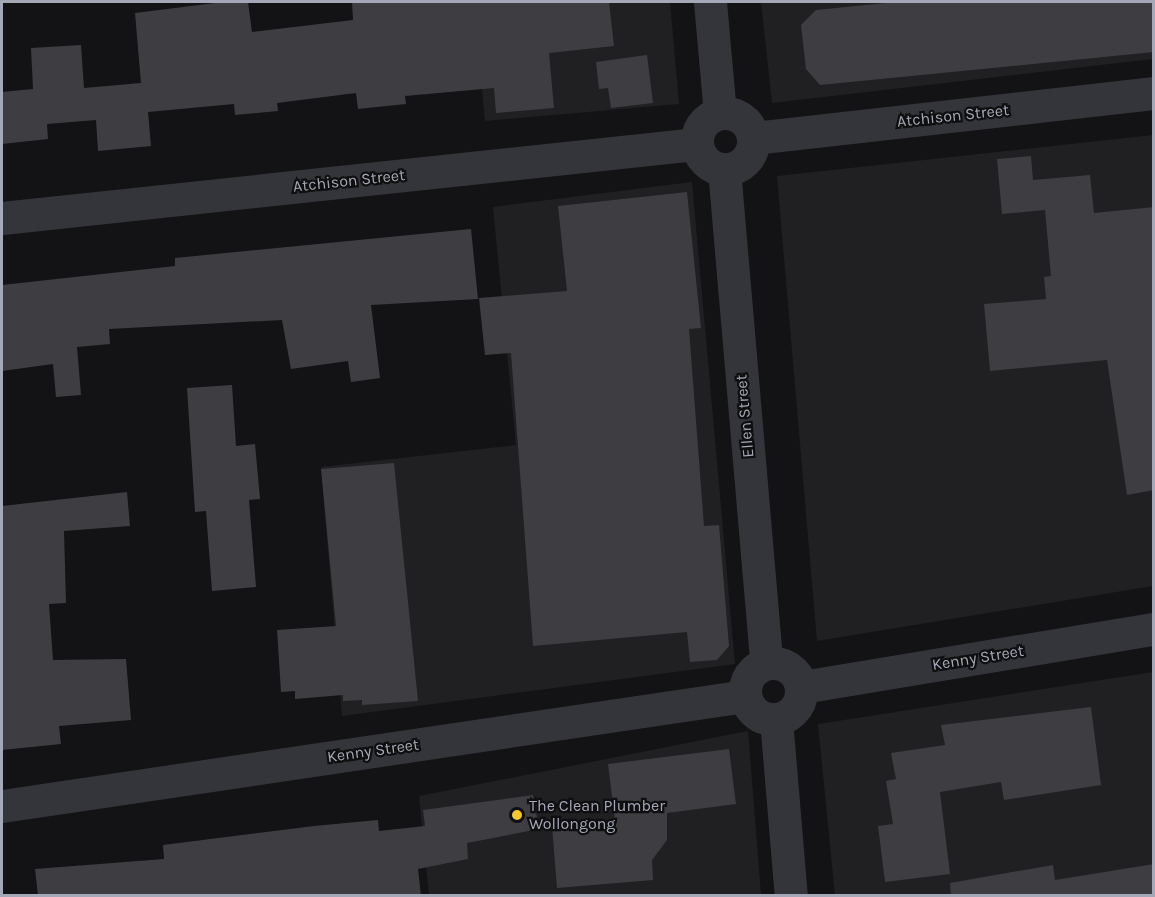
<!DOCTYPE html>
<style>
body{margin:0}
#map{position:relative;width:1155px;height:897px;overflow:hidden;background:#131315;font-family:Karla,sans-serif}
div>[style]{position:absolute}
.built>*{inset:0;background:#201f22}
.building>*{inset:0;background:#3e3d42}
.minor>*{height:33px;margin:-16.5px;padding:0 16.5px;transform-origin:16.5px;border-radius:16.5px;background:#34353a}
.minor>.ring{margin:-16.5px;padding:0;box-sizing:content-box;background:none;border:33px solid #34353a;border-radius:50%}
.dots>*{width:16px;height:16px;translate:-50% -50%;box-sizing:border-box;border:3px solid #0f0e10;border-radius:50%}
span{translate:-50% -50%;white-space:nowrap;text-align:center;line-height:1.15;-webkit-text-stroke:4.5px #0f0e10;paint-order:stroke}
.street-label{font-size:16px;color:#a5a8b6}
.poi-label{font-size:16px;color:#a5a8b6}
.left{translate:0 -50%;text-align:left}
.frame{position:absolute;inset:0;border:3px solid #a5a8b6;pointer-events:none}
</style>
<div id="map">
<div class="built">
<i style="clip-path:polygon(474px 2px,670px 2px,679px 104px,485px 121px)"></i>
<i style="clip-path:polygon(761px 2px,1153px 2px,1153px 59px,772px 103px)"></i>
<i style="clip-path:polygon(1153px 135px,1153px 586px,817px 641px,777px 176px)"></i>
<i style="clip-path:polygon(692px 182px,735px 664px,342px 716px,321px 467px,516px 445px,493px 207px)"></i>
<i style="clip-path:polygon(1153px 672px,1153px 895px,835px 895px,818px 724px)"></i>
<i style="clip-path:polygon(748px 731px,761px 895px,429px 895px,419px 796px)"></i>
</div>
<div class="building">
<i style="clip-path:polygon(223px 2px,248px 2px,252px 32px,353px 20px,352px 2px,609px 2px,614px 46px,549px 53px,554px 108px,496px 113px,494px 88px,405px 96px,406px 104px,358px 109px,356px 93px,277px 103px,278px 111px,235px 115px,234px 104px,148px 112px,151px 146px,98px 151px,96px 120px,47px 124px,48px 139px,2px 144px,2px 92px,33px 89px,31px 48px,81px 45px,84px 88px,141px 83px,135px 13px)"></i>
<i style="clip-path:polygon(895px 2px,1154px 2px,1154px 52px,820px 85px,806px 69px,801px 25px,816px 10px)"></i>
<i style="clip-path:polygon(647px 55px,653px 103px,611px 108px,608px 88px,599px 89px,596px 62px)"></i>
<i style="clip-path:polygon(1031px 156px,1033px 180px,1090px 175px,1094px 213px,1154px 207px,1154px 490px,1127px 495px,1107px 360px,990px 371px,984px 304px,1046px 299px,1044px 277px,1051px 276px,1045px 210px,1002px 214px,997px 159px)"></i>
<i style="clip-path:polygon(687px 192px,701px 328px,689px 329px,704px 526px,719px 525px,729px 646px,717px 660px,690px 662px,687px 632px,533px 646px,511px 353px,485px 355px,479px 298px,567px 291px,558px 206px)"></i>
<i style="clip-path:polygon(471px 229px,478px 299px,371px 305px,380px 378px,351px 382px,348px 361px,291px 369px,282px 320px,109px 329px,110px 344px,77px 347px,81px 395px,56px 397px,53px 364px,2px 371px,2px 285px,175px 266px,175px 258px)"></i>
<i style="clip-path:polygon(232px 385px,236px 446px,255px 444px,260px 499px,249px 500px,256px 587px,212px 591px,206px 511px,195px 512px,187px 388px)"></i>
<i style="clip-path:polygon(394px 463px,418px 701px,362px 705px,362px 700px,343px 701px,343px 695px,295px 699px,295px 691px,281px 692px,277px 630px,336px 626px,321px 469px)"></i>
<i style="clip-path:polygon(127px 492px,130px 526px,64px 531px,66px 603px,49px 604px,53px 660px,126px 659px,131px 720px,59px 726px,61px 744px,2px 750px,2px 506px)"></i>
<i style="clip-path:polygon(1091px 707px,1101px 785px,1004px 800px,1001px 782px,940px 792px,950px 874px,885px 882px,878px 826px,893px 824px,886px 781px,896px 779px,891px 753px,945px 745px,941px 725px)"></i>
<i style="clip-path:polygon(729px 749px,736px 804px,667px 813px,667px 840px,652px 860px,653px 880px,557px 888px,552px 826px,615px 821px,608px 764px)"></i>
<i style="clip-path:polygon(533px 795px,539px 829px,467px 843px,468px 859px,418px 869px,421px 896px,38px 896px,35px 869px,164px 859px,163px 845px,314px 826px,378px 820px,379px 831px,425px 826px,423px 810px)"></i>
<i style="clip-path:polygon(1154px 864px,1154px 896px,951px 896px,950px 883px,1053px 865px,1055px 880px)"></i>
</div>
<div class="minor">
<i style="left:710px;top:2px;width:111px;rotate:84.9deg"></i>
<i class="ring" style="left:697px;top:113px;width:23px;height:23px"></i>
<i style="left:753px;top:138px;width:404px;rotate:-6.4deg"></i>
<i style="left:724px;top:169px;width:496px;rotate:85.1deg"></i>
<i style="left:2px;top:218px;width:699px;rotate:-6.08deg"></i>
<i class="ring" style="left:745px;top:663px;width:23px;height:23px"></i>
<i style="left:802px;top:687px;width:357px;rotate:-9.4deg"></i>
<i style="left:776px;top:719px;width:178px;rotate:85.2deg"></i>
<i style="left:2px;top:806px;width:751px;rotate:-8.42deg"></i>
</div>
<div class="dots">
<i style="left:517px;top:815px;background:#f3c82e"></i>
</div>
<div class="street-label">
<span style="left:953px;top:116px;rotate:-6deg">Atchison Street</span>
<span style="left:349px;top:181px;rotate:-6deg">Atchison Street</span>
<span style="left:745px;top:416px;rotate:-95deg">Ellen Street</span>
<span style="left:978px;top:658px;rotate:-9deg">Kenny Street</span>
<span style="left:373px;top:751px;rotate:-8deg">Kenny Street</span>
</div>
<div class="poi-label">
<span class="left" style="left:529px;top:815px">The Clean Plumber<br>Wollongong</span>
</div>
<div class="frame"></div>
</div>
